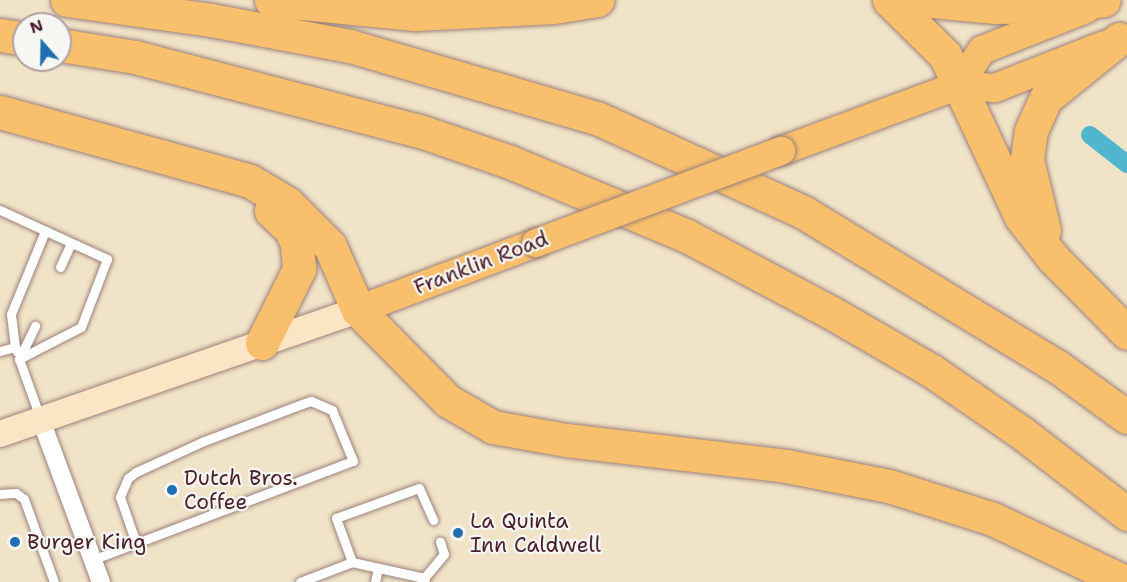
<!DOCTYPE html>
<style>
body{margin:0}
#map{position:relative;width:1127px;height:582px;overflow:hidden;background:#f0e3c8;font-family:"Shantell Sans",sans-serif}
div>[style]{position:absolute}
.canal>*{height:18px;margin:-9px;padding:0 9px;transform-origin:9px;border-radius:9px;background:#4fb6cd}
.roads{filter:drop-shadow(0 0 2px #9d817a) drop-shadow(0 0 2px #9d817a)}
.service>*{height:9px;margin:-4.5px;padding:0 4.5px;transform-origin:4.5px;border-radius:4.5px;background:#fff}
.minor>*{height:18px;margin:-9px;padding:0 9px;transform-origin:9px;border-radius:9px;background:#fff}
.secondary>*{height:26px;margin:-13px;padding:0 13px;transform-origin:13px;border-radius:13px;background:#fce5c4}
.primary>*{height:28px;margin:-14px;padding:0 14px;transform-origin:14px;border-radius:14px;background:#f8bf6c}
.motorway>*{height:33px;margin:-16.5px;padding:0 16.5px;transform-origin:16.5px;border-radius:16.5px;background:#f8bf6c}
.bridges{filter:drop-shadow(0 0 2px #9d817a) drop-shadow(0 0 2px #9d817a)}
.primary-bridge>*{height:28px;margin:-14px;padding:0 14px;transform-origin:14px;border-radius:14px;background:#f8bf6c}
.dots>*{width:16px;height:16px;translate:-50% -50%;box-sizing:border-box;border:3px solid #f6f6f2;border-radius:50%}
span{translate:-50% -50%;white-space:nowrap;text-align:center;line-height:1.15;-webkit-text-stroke:4.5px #f6f6f2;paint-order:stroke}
.street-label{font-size:21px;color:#4a1f2b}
.poi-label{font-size:21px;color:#4a1f2b}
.left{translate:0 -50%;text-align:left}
.north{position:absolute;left:12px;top:12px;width:60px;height:60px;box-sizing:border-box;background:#f6f6f2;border:2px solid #b1a0a2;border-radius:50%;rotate:340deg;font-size:16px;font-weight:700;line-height:24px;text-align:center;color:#4a1f2b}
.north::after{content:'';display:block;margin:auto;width:21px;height:27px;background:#1f6fb2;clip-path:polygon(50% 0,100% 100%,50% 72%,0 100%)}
</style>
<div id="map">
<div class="canal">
<i style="left:1090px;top:135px;width:47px;rotate:38.1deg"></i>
</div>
<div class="roads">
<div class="service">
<i style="left:0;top:210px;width:118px;rotate:24.6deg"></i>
<i style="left:107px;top:259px;width:73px;rotate:110.9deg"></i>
<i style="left:81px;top:327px;width:70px;rotate:152.7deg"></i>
<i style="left:19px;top:359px;width:65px;rotate:70.2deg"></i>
<i style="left:60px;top:267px;width:26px;rotate:-65deg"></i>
<i style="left:15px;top:347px;width:33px;rotate:-97deg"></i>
<i style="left:11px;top:314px;width:90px;rotate:-67.7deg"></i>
<i style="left:0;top:351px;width:16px;rotate:-15deg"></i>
<i style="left:15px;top:347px;width:5px;rotate:68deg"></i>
<i style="left:19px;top:359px;width:37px;rotate:-64deg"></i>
<i style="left:0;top:494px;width:16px;rotate:-4deg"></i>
<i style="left:16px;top:493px;width:10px;rotate:37deg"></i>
<i style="left:24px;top:499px;width:88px;rotate:70.1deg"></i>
<i style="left:92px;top:560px;width:279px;rotate:-20.8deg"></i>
<i style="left:353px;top:461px;width:55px;rotate:-112.4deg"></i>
<i style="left:332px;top:410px;width:23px;rotate:-157deg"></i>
<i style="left:311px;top:401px;width:9px;rotate:162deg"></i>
<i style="left:302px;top:404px;width:105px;rotate:159.3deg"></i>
<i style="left:204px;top:441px;width:75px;rotate:155.5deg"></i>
<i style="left:136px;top:472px;width:10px;rotate:143deg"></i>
<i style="left:128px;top:478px;width:21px;rotate:113deg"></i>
<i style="left:120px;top:497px;width:49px;rotate:70.8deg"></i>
<i style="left:352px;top:562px;width:47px;rotate:-110deg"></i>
<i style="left:336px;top:518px;width:88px;rotate:-19.9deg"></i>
<i style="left:419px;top:488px;width:35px;rotate:66deg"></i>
<i style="left:424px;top:578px;width:31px;rotate:-50deg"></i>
<i style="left:444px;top:554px;width:13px;rotate:-108deg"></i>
<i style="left:300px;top:582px;width:56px;rotate:-21deg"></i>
<i style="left:352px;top:562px;width:74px;rotate:12.5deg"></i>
<i style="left:424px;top:578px;width:4px;rotate:76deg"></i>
<i style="left:375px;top:582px;width:14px;rotate:-78deg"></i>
</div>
<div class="minor">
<i style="left:41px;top:420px;width:173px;rotate:69.7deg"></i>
</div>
<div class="secondary">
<i style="left:0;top:434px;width:379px;rotate:-19.1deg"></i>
</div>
<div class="primary">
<i style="left:959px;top:85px;width:42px;rotate:-56.7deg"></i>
<i style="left:982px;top:50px;width:112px;rotate:-21.5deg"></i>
<i style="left:781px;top:151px;width:190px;rotate:-20.3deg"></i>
<i style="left:959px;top:85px;width:36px;rotate:5deg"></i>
<i style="left:995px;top:88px;width:117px;rotate:-21.5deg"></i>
<i style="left:358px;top:310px;width:190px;rotate:-20.6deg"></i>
</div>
<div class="motorway">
<i style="left:67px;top:0;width:145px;rotate:7.9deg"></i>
<i style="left:211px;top:20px;width:141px;rotate:10.6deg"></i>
<i style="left:350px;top:46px;width:257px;rotate:16.3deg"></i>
<i style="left:597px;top:118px;width:226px;rotate:24.5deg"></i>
<i style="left:803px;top:212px;width:298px;rotate:31.3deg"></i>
<i style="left:1058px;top:367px;width:85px;rotate:35.9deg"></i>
<i style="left:271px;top:0;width:145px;rotate:5.6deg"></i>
<i style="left:415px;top:14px;width:139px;rotate:-2.9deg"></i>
<i style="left:554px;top:7px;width:44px;rotate:-9.2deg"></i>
<i style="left:889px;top:0;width:78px;rotate:44.5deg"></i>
<i style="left:945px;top:55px;width:179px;rotate:64.9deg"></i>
<i style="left:1021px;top:217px;width:52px;rotate:52deg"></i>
<i style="left:1053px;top:258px;width:105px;rotate:45.4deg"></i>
<i style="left:922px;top:0;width:74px;rotate:5.4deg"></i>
<i style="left:996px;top:7px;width:63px;rotate:-0.9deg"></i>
<i style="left:1059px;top:6px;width:45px;rotate:-7.6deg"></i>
<i style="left:0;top:35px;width:24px;rotate:9deg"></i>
<i style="left:60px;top:45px;width:76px;rotate:9.1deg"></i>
<i style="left:135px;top:57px;width:294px;rotate:14.6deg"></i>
<i style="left:420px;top:131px;width:95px;rotate:19deg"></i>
<i style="left:510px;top:162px;width:192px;rotate:22.7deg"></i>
<i style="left:687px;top:236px;width:164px;rotate:28deg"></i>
<i style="left:832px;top:313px;width:116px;rotate:30.1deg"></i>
<i style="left:932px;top:371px;width:109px;rotate:34.6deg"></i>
<i style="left:1022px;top:433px;width:133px;rotate:37.6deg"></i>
<i style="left:0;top:112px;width:259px;rotate:15.4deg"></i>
<i style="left:250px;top:181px;width:43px;rotate:30.7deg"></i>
<i style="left:287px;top:203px;width:61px;rotate:45deg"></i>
<i style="left:330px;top:246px;width:70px;rotate:66.4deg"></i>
<i style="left:358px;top:310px;width:128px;rotate:45.3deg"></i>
<i style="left:448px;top:401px;width:52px;rotate:30deg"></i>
<i style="left:493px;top:427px;width:74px;rotate:10.1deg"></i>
<i style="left:566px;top:440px;width:222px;rotate:6.7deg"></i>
<i style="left:786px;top:466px;width:105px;rotate:11deg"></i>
<i style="left:889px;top:486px;width:109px;rotate:17.6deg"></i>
<i style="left:993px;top:519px;width:146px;rotate:25.5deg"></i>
<i style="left:1044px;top:230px;width:73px;rotate:-103.5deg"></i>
<i style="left:1027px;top:159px;width:28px;rotate:-82deg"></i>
<i style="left:1031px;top:131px;width:36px;rotate:-66deg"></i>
<i style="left:1046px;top:98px;width:94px;rotate:-38.9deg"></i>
<i style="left:262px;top:343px;width:83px;rotate:-63.4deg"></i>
<i style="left:299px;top:269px;width:25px;rotate:-95deg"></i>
<i style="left:297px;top:244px;width:15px;rotate:-113deg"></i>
<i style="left:291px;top:230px;width:28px;rotate:-136deg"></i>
</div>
</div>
<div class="bridges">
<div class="primary-bridge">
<i style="left:536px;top:243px;width:262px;rotate:-20.6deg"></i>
</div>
</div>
<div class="dots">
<i style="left:172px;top:490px;background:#1f6fb2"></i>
<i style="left:458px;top:533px;background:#1f6fb2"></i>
<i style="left:15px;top:542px;background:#1f6fb2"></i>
</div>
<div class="street-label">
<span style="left:481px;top:263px;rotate:-21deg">Franklin Road</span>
</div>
<div class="poi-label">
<span class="left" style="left:184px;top:490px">Dutch Bros.<br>Coffee</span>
<span class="left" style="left:470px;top:533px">La Quinta<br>Inn Caldwell</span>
<span class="left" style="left:27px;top:542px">Burger King</span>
</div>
<div class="north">N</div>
</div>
